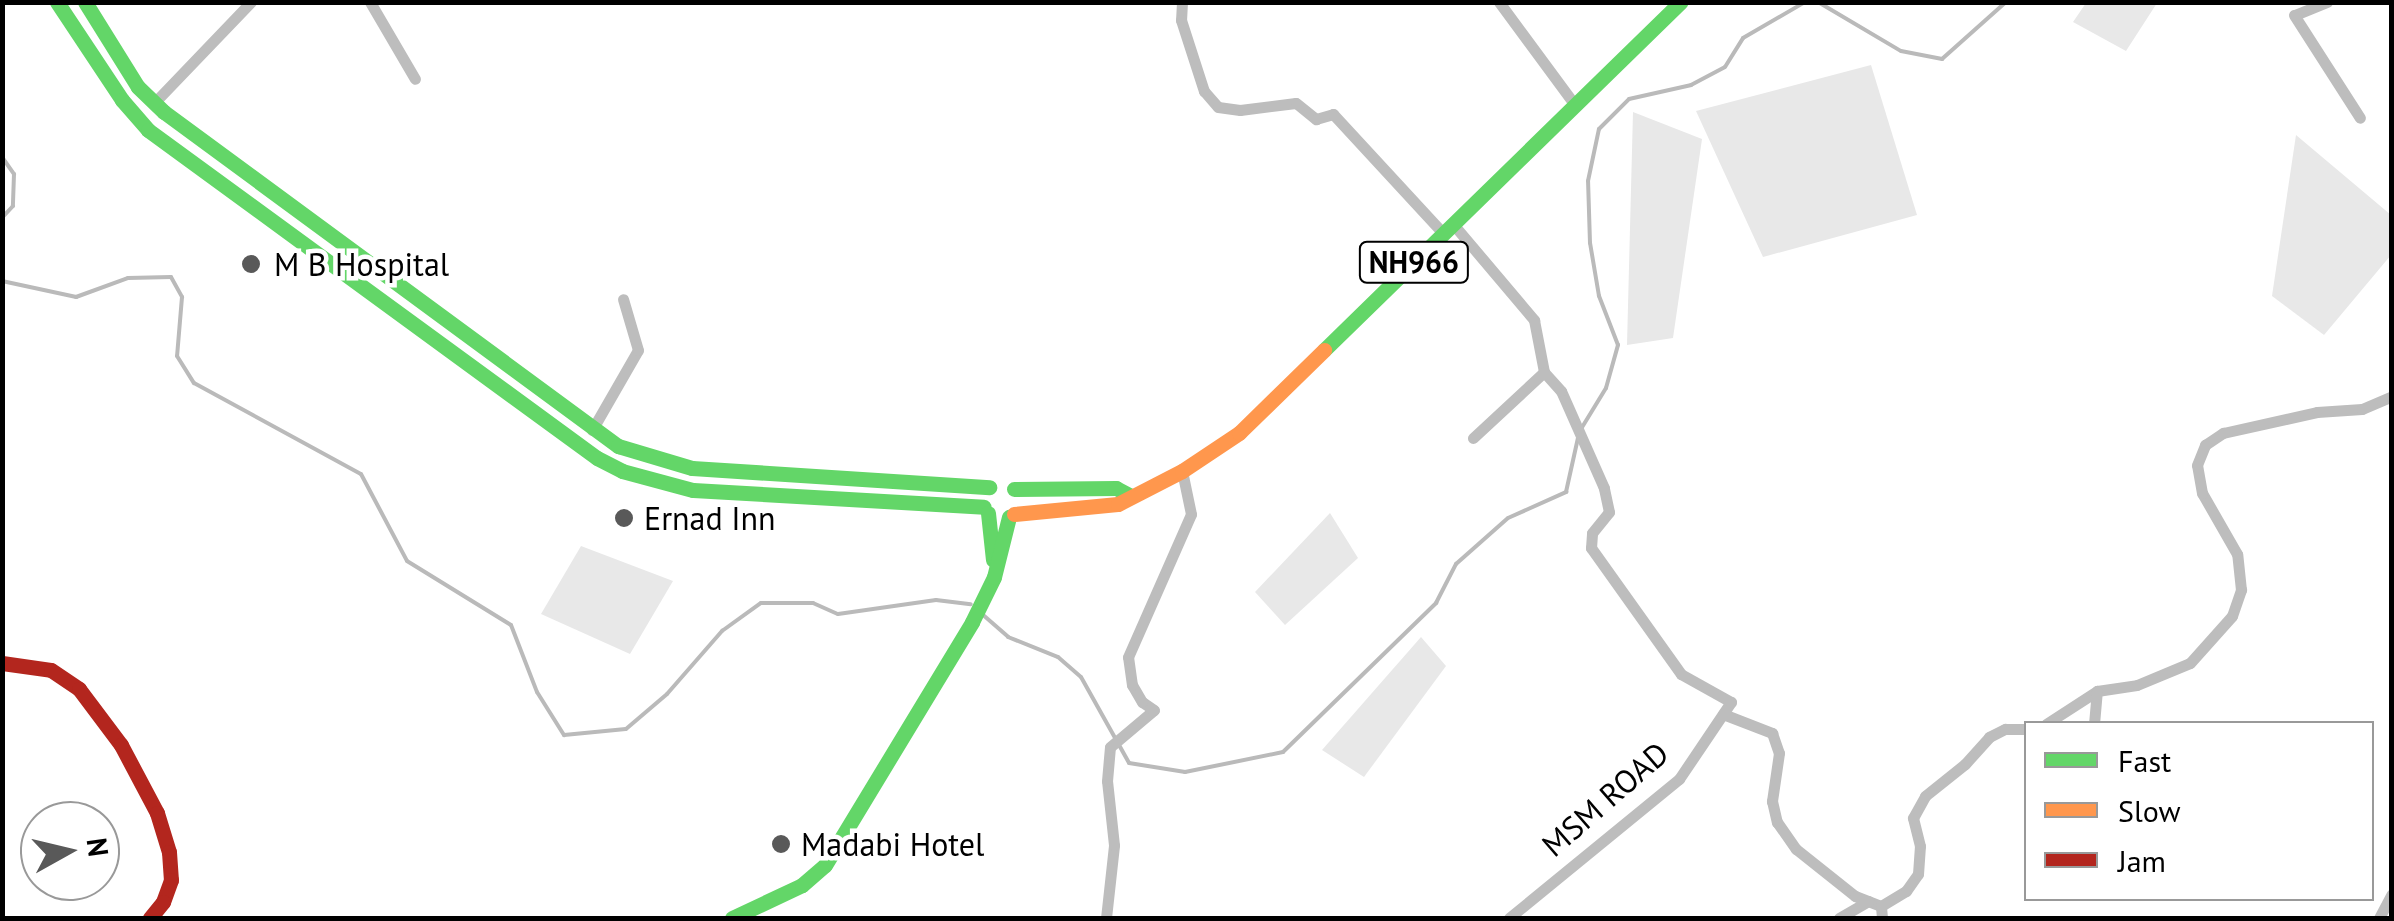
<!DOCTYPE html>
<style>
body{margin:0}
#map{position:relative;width:2394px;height:921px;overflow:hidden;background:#fff;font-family:"PT Sans",sans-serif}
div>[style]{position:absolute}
.green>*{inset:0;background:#e8e8e8}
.stream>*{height:4px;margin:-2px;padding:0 2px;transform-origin:2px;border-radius:2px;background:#bababa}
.street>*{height:11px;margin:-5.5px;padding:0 5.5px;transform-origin:5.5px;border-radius:5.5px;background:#bdbdbd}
.fast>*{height:15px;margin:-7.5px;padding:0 7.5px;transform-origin:7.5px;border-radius:7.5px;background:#63d668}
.slow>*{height:15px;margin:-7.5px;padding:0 7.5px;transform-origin:7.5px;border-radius:7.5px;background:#ff974d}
.jam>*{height:15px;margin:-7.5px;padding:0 7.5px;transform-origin:7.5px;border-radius:7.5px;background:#b3261e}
.dots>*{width:28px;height:28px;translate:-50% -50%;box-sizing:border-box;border:5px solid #fff;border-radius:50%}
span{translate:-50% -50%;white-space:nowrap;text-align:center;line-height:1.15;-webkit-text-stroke:9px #fff;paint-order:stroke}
.shield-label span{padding:2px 8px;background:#fff;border:2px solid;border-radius:8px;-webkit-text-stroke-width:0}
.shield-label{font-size:30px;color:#000;font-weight:700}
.poi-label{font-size:32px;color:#000}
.left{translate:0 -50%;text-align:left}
.street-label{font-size:32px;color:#000}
.frame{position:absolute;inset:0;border:5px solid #000;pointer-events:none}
.legend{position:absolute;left:2024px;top:721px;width:350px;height:180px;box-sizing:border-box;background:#fff;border:2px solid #999;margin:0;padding:12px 18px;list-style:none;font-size:30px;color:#000}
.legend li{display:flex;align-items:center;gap:20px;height:50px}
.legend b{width:50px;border:2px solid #999}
.north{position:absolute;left:20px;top:801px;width:100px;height:100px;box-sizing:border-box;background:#fff;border:2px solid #999;border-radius:50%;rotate:82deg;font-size:28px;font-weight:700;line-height:40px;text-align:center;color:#000}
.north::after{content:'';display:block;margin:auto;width:35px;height:45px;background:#595959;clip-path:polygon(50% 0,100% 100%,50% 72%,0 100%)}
</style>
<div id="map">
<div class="green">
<i style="clip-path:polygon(2086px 3px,2086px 2px,2157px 3px,2126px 51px,2073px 22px)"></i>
<i style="clip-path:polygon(1871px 65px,1917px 215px,1763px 257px,1696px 111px)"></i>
<i style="clip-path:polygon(1633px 112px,1702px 139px,1673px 338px,1627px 345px)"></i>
<i style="clip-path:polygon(2296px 135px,2391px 215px,2391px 255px,2324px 335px,2272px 296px)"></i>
<i style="clip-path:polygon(1330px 513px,1358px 558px,1285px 625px,1255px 592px)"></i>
<i style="clip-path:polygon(581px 546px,673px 581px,630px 654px,541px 614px)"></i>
<i style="clip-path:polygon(1421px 637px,1446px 666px,1364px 777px,1322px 750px)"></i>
</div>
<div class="stream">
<i style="left:1818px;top:2px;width:96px;rotate:30.6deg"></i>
<i style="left:1901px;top:51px;width:42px;rotate:11deg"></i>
<i style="left:1942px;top:59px;width:86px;rotate:-41.7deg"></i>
<i style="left:2px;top:157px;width:21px;rotate:55deg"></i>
<i style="left:14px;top:174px;width:32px;rotate:92deg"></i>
<i style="left:13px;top:206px;width:16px;rotate:133deg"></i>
<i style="left:2px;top:281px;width:76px;rotate:12.2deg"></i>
<i style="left:76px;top:297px;width:55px;rotate:-20.1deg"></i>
<i style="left:128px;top:278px;width:43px;rotate:-1.3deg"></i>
<i style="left:171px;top:277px;width:23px;rotate:61deg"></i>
<i style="left:182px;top:297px;width:59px;rotate:94.8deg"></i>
<i style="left:177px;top:356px;width:32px;rotate:58deg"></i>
<i style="left:194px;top:383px;width:190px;rotate:28.6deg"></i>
<i style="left:361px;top:474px;width:98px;rotate:62.1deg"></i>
<i style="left:407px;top:561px;width:122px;rotate:31.6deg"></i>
<i style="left:511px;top:625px;width:72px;rotate:68.8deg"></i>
<i style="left:537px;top:692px;width:51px;rotate:57.9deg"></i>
<i style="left:564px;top:735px;width:62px;rotate:-5.5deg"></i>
<i style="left:626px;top:729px;width:54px;rotate:-40.5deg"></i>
<i style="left:667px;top:694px;width:84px;rotate:-48.9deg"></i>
<i style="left:722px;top:631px;width:48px;rotate:-35.7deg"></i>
<i style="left:761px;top:603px;width:52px"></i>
<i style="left:813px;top:603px;width:27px;rotate:24deg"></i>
<i style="left:838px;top:614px;width:99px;rotate:-8.1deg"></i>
<i style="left:936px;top:600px;width:35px;rotate:7deg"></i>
<i style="left:1581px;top:429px;width:48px;rotate:-58.6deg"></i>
<i style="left:1606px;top:388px;width:45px;rotate:-74.4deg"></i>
<i style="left:1618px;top:345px;width:53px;rotate:-111.2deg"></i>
<i style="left:1599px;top:296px;width:54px;rotate:-99.6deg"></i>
<i style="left:1590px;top:243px;width:62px;rotate:-91.8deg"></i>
<i style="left:1588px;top:181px;width:53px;rotate:-78.1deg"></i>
<i style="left:1599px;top:129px;width:42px;rotate:-45deg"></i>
<i style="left:1629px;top:99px;width:64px;rotate:-12.7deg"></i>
<i style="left:1691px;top:85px;width:38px;rotate:-28deg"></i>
<i style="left:1725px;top:67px;width:34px;rotate:-58deg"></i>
<i style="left:1743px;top:38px;width:72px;rotate:-30.1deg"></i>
<i style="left:982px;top:614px;width:35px;rotate:41deg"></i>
<i style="left:1008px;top:637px;width:54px;rotate:21.8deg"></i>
<i style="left:1058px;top:657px;width:30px;rotate:41deg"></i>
<i style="left:1081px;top:677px;width:98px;rotate:60.8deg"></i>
<i style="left:1129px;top:763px;width:57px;rotate:9.1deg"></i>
<i style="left:1185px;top:772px;width:100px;rotate:-11.5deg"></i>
<i style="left:1283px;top:752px;width:214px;rotate:-44.2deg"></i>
<i style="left:1436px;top:603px;width:44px;rotate:-62.9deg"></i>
<i style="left:1456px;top:564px;width:69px;rotate:-41.5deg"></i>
<i style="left:1508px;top:518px;width:64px;rotate:-24.1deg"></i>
<i style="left:1566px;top:492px;width:55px;rotate:-77.5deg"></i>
</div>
<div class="street">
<i style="left:370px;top:2px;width:89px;rotate:59.7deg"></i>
<i style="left:1182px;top:2px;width:18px;rotate:93deg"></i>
<i style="left:1181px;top:20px;width:75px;rotate:72.1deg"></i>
<i style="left:1204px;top:91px;width:21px;rotate:49deg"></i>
<i style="left:1218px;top:107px;width:22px;rotate:8deg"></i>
<i style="left:1240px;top:110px;width:56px;rotate:-7.1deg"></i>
<i style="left:1296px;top:103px;width:26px;rotate:39deg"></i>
<i style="left:1316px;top:119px;width:18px;rotate:-16deg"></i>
<i style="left:1333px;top:114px;width:162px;rotate:47.3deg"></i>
<i style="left:1499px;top:2px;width:128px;rotate:53.6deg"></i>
<i style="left:2327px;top:2px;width:35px;rotate:158deg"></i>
<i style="left:2294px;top:15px;width:122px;rotate:57.3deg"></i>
<i style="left:154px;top:103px;width:140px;rotate:-46.2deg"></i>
<i style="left:1453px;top:224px;width:126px;rotate:49.8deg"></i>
<i style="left:1534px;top:320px;width:53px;rotate:79.1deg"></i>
<i style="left:1544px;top:372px;width:97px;rotate:137.1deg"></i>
<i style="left:592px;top:430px;width:92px;rotate:-60.1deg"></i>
<i style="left:638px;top:350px;width:53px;rotate:-106.4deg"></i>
<i style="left:1723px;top:714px;width:53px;rotate:21.2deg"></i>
<i style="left:1772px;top:733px;width:21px;rotate:71deg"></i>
<i style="left:1779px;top:753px;width:49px;rotate:98.3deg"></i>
<i style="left:1772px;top:801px;width:22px;rotate:77deg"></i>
<i style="left:1777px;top:822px;width:33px;rotate:55deg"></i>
<i style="left:1796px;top:849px;width:75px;rotate:38.5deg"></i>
<i style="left:1855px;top:896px;width:28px;rotate:21deg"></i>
<i style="left:2046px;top:724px;width:61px;rotate:-32.9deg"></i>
<i style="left:2097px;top:691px;width:40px;rotate:-8.5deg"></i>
<i style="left:2137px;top:685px;width:57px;rotate:-22.5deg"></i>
<i style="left:2190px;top:663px;width:63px;rotate:-48.2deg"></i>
<i style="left:2232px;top:616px;width:28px;rotate:-71deg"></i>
<i style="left:2241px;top:590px;width:36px;rotate:-96deg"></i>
<i style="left:2237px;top:554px;width:70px;rotate:-119.8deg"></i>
<i style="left:2202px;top:493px;width:28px;rotate:-100deg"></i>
<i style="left:2197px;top:465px;width:22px;rotate:-68deg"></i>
<i style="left:2205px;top:445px;width:22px;rotate:-34deg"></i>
<i style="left:2223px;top:433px;width:96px;rotate:-12.6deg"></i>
<i style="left:2317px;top:412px;width:45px;rotate:-3.8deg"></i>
<i style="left:2362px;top:409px;width:33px;rotate:-23deg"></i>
<i style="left:2094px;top:724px;width:33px;rotate:-85deg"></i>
<i style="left:1106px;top:918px;width:73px;rotate:-83.7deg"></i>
<i style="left:1114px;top:845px;width:64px;rotate:-96.2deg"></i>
<i style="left:1107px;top:781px;width:34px;rotate:-85deg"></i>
<i style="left:1110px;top:747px;width:57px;rotate:-40.1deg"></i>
<i style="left:1154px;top:710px;width:14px;rotate:-146deg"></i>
<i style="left:1142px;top:702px;width:20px;rotate:-120deg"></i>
<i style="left:1132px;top:685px;width:28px;rotate:-98deg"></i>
<i style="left:1128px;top:657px;width:156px;rotate:-66.2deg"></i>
<i style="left:1191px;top:514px;width:44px;rotate:-101.8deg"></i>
<i style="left:1509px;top:918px;width:220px;rotate:-39.3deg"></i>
<i style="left:1679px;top:779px;width:93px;rotate:-56deg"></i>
<i style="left:1731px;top:702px;width:57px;rotate:-150.8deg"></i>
<i style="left:1681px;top:674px;width:155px;rotate:-125.5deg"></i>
<i style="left:1591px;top:548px;width:15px;rotate:-86deg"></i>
<i style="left:1592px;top:533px;width:27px;rotate:-51deg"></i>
<i style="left:1609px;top:512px;width:25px;rotate:-102deg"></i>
<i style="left:1604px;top:488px;width:106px;rotate:-113.9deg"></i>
<i style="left:1561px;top:391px;width:25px;rotate:-132deg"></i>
<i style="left:1839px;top:918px;width:34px;rotate:-30deg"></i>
<i style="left:1882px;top:918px;width:12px;rotate:-95deg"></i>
<i style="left:1881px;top:906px;width:29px;rotate:-31deg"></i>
<i style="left:1906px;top:891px;width:21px;rotate:-55deg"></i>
<i style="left:1918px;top:874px;width:28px;rotate:-86deg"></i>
<i style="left:1920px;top:846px;width:29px;rotate:-104deg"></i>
<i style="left:1913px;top:818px;width:25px;rotate:-61deg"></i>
<i style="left:1925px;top:796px;width:51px;rotate:-38.7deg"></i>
<i style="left:1965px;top:764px;width:36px;rotate:-48deg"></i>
<i style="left:1989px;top:737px;width:18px;rotate:-27deg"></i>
<i style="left:2005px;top:729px;width:21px"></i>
<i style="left:2379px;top:918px;width:27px;rotate:-62deg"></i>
</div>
<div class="fast">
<i style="left:57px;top:2px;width:118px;rotate:56.4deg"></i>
<i style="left:122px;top:100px;width:40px;rotate:49deg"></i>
<i style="left:148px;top:130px;width:556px;rotate:36.15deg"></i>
<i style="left:597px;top:458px;width:28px;rotate:27deg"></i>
<i style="left:622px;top:471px;width:73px;rotate:15deg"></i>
<i style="left:693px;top:490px;width:291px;rotate:3.3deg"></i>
<i style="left:85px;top:2px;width:100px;rotate:58.1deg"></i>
<i style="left:138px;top:87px;width:36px;rotate:44deg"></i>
<i style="left:164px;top:112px;width:564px;rotate:36.34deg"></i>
<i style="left:618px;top:446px;width:77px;rotate:16.6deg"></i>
<i style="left:692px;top:468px;width:298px;rotate:3.7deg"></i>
<i style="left:1324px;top:350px;width:498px;rotate:-44.3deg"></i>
<i style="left:1014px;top:489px;width:102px;rotate:-0.6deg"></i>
<i style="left:1116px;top:488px;width:15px;rotate:28deg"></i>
<i style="left:988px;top:513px;width:47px;rotate:83.9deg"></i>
<i style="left:732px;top:918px;width:77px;rotate:-25.2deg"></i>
<i style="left:802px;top:885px;width:30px;rotate:-41deg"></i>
<i style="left:825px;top:865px;width:284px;rotate:-58.8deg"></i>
<i style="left:972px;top:622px;width:50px;rotate:-63.9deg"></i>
<i style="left:994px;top:577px;width:62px;rotate:-76deg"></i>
</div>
<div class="slow">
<i style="left:1014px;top:514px;width:104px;rotate:-5.5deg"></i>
<i style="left:1118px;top:504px;width:72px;rotate:-27.3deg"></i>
<i style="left:1182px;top:471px;width:69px;rotate:-33.7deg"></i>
<i style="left:1239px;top:433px;width:119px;rotate:-44.3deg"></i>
</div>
<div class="jam">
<i style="left:2px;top:663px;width:49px;rotate:8.1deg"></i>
<i style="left:51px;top:670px;width:34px;rotate:34deg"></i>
<i style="left:79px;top:689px;width:70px;rotate:53.1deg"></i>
<i style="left:121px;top:745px;width:77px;rotate:62.1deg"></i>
<i style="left:157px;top:813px;width:41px;rotate:72.9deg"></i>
<i style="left:169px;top:852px;width:28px;rotate:86deg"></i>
<i style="left:171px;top:880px;width:23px;rotate:110deg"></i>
<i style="left:163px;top:902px;width:21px;rotate:129deg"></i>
</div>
<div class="dots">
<i style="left:251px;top:264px;background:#595959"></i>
<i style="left:624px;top:518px;background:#595959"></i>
<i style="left:781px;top:844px;background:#595959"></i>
</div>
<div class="shield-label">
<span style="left:1414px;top:262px">NH966</span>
</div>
<div class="poi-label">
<span class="left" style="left:274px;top:264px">M B Hospital</span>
<span class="left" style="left:644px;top:518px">Ernad Inn</span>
<span class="left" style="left:801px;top:844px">Madabi Hotel</span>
</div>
<div class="street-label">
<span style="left:1605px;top:799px;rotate:-41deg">MSM ROAD</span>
</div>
<div class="frame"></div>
<ul class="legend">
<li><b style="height:12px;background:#63d668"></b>Fast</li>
<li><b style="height:12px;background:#ff974d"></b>Slow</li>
<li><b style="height:12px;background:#b3261e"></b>Jam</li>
</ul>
<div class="north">N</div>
</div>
